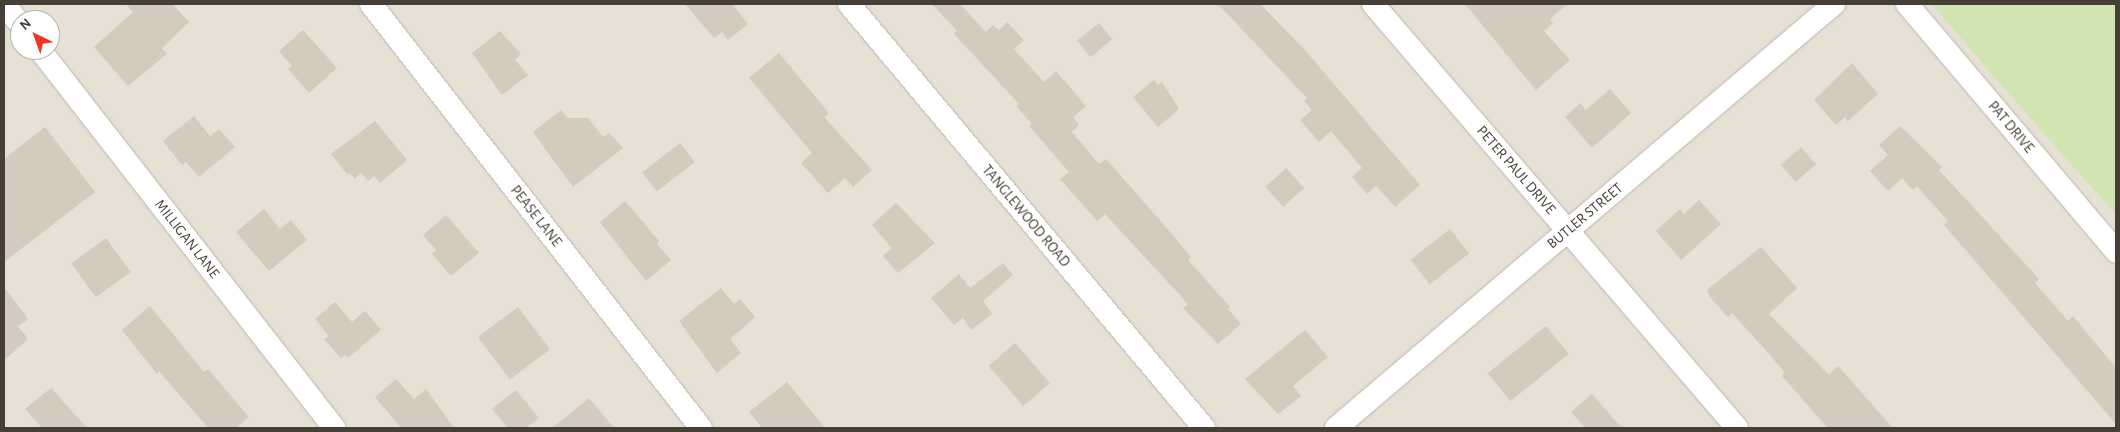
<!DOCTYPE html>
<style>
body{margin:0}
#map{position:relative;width:2120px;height:432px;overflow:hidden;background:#f3eee7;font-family:"Alegreya Sans",sans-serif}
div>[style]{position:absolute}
.residential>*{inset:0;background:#e6e0d5}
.green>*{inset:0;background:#d0e5b1}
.building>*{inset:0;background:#d4cabd;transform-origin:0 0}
.roads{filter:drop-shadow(0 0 1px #beb6aa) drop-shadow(0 0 1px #beb6aa)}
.street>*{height:22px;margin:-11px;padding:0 11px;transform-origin:11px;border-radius:11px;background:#fff}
span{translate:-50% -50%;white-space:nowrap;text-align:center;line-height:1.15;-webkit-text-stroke:4px #fff;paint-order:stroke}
.street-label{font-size:15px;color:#453f36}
.frame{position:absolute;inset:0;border:5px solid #453f36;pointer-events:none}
.north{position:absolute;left:10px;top:10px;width:50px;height:50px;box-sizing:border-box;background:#fff;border:1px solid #b5b2af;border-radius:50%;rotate:318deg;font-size:14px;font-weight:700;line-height:20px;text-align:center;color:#453f36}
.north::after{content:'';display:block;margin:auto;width:18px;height:22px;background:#f03521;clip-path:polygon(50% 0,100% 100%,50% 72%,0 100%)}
</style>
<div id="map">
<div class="residential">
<i style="clip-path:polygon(evenodd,4px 4px,1955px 4px,2116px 192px,2116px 428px,4px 428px,4px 4px,20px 20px,50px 20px,50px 50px,20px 50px,20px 20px)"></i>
</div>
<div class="green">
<i style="clip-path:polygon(1932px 4px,2116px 4px,2116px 215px,1996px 79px)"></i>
</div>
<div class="building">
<i style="clip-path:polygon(126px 4px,172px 4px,189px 22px,162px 48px,167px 54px,128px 86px,94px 47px,133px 12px)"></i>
<i style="clip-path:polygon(685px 4px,732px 4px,748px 24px,728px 40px,722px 32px,714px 38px)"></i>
<i style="clip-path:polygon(932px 4px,960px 4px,986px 32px,993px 25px,999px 30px,1007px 22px,1024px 40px,1014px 49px,1044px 82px,1056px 71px,1086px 106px,1073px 117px,1079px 125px,1072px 132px,1099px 164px,1106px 159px,1165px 226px,1191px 257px,1188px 260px,1230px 307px,1228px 309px,1241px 324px,1218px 344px,1183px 308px,1188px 304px,1105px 214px,1097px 221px,1060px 179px,1069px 172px,1029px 126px,1032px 124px,1016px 106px,1019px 104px,954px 34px,957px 31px)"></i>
<i style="clip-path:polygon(1218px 4px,1260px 4px,1305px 50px,1420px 185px,1395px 207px,1376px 186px,1367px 194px,1352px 177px,1362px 168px,1331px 131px,1319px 142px,1300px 120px,1312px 110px,1304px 101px,1307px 98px)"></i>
<i style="clip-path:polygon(1465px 4px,1567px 4px,1550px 19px,1553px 23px,1544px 31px,1570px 60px,1536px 90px)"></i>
<i style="left:1099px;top:23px;width:21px;height:28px;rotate:51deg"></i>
<i style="clip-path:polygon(303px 30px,337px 68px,309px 93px,288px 69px,292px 66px,279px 51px)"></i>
<i style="clip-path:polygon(500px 31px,521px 54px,515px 60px,528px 75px,502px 95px,472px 53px)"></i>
<i style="clip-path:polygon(779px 53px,829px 113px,824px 117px,872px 170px,853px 187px,845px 178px,828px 193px,801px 163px,812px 153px,749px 78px)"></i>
<i style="clip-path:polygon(1852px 63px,1878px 94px,1848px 121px,1845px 117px,1836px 125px,1814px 100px)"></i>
<i style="clip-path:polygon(1154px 80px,1158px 85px,1162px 82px,1179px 109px,1158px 127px,1133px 97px)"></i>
<i style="clip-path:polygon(1610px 89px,1631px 113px,1592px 148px,1565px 117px,1580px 103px,1586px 110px)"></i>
<i style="clip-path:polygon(561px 110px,568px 118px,588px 118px,603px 137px,609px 133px,623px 148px,573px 187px,533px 132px)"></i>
<i style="clip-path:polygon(194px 116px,210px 136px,219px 129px,235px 147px,199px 177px,186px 162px,182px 165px,163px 141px)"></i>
<i style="clip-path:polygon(375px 121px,407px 160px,380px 183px,374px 176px,368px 181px,361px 173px,355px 179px,350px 173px,348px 175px,331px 154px)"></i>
<i style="clip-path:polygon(1900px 126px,1942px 167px,1939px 170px,2039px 279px,2035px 283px,2068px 321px,2073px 316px,2116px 368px,2116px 424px,1944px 225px,1948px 221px,1917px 186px,1913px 190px,1902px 178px,1888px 191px,1870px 171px,1888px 155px,1879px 145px)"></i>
<i style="clip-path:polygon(45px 127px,95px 192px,4px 262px,4px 159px)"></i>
<i style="left:680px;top:143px;width:24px;height:48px;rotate:52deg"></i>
<i style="left:1801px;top:147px;width:23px;height:27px;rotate:49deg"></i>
<i style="left:1286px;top:168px;width:27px;height:28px;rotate:48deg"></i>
<i style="clip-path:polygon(1699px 200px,1721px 224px,1681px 260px,1656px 231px,1680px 209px,1684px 214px)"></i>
<i style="clip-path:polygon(625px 201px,659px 241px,657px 244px,671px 260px,646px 281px,600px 222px)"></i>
<i style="clip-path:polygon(896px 203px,935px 243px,898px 273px,883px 256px,892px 248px,872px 225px)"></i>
<i style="clip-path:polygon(264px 209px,280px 229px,291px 220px,307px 240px,269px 271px,236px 232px)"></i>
<i style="clip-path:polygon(446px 215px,479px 253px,451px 276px,432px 254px,436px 250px,423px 235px)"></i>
<i style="left:1450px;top:229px;width:31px;height:50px;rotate:52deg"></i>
<i style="left:106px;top:238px;width:42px;height:43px;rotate:54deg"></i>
<i style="clip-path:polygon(1761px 247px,1797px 288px,1769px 314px,1829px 375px,1838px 366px,1893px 428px,1828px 428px,1782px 376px,1785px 373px,1770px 355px,1732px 313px,1728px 317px,1710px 297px,1707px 290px)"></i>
<i style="clip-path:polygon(1003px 263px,1013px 275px,983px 301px,992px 314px,971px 330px,963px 318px,954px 325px,931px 298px,959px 274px,970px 288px)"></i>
<i style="clip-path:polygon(4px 287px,28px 319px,18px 326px,28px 339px,4px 360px)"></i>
<i style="clip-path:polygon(721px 288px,734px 304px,740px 299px,755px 317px,730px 339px,741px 353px,717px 373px,679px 321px)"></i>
<i style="clip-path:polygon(335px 302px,352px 322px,365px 311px,381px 330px,348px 358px,345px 355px,341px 358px,324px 339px,329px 336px,315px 319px)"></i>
<i style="clip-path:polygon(150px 306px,204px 372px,208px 369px,249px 417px,236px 428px,208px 428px,159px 371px,157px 374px,122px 330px)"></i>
<i style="left:518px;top:307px;width:53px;height:50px;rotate:53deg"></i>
<i style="left:1546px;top:326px;width:36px;height:75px;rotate:51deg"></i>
<i style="clip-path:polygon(1305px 330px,1328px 357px,1293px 386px,1301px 396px,1278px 414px,1245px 379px)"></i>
<i style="left:1015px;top:343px;width:53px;height:35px;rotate:49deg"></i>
<i style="clip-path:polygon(396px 379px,414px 399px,426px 389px,454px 428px,401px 428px,375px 397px)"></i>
<i style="clip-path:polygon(787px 382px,825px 428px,762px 428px,749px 412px)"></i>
<i style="clip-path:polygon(51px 388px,87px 428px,42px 428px,25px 409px)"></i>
<i style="clip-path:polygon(516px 390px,539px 418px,526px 428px,508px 428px,492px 409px)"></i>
<i style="clip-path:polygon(1592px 394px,1622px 428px,1585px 428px,1571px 412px)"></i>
<i style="clip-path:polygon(589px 398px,614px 428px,552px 428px)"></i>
</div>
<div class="roads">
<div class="street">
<i style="left:4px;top:4px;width:26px;rotate:51deg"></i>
<i style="left:371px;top:4px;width:537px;rotate:52.11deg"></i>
<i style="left:849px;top:4px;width:553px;rotate:50.06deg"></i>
<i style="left:1373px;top:4px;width:559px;rotate:49.35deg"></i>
<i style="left:1907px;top:4px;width:324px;rotate:49.8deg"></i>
<i style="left:40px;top:50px;width:479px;rotate:52.1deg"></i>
<i style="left:1336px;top:428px;width:654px;rotate:-40.41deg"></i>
</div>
</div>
<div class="street-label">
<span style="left:2011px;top:127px;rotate:50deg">PAT DRIVE</span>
<span style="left:1516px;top:170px;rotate:49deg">PETER PAUL DRIVE</span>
<span style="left:536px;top:216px;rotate:52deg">PEASE LANE</span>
<span style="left:1026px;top:216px;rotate:50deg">TANGLEWOOD ROAD</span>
<span style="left:1585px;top:216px;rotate:-40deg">BUTLER STREET</span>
<span style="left:187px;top:239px;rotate:52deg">MILLIGAN LANE</span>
</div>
<div class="frame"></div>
<div class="north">N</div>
</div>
